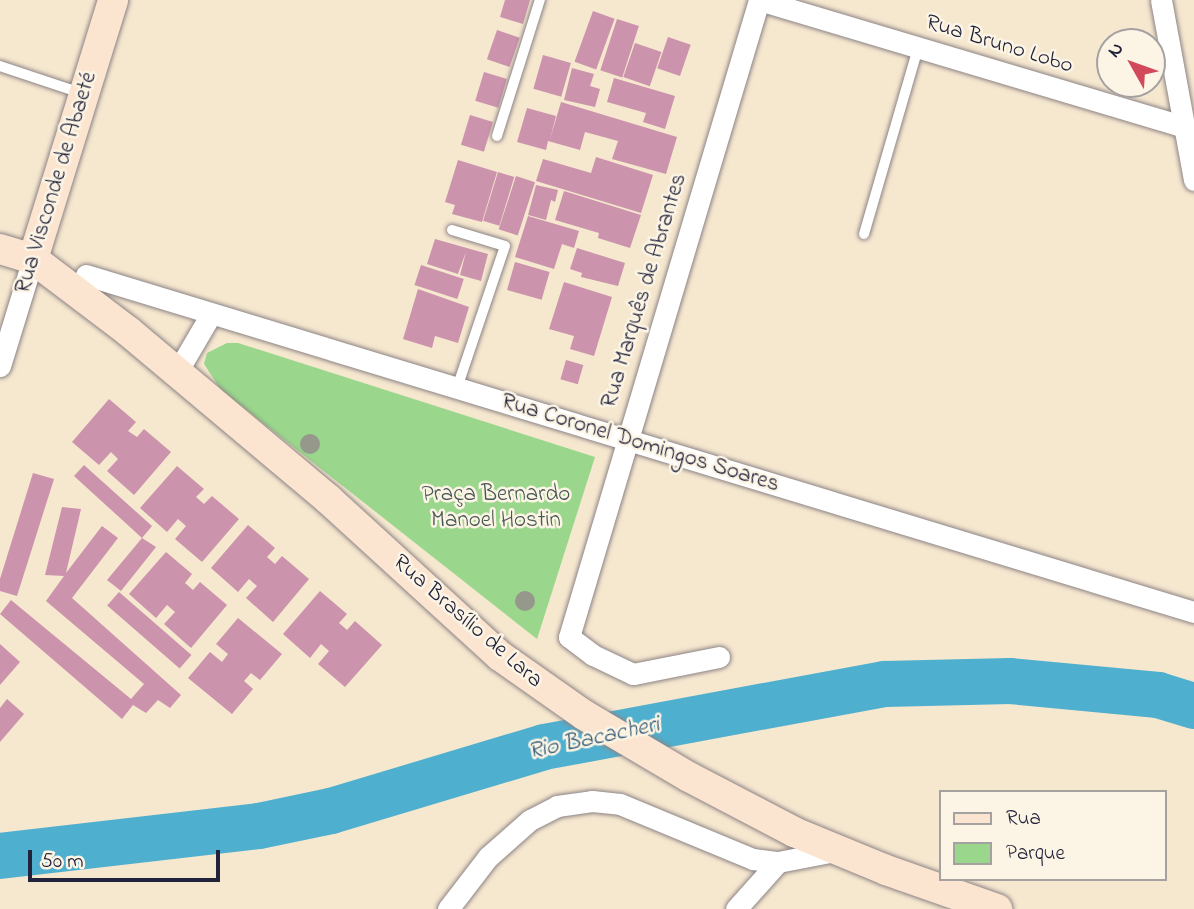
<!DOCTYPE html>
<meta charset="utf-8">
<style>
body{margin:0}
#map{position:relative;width:1194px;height:909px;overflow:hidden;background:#f6e7cf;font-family:"Indie Flower",sans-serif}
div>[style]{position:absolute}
.green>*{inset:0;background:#9ad78c}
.river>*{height:46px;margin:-23px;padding:0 23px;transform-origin:23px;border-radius:23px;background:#4fafce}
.building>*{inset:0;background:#cc93ad;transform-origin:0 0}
.roads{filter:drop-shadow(0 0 2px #8c8485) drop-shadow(0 0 2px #8c8485)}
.lane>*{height:10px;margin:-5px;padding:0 5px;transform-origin:5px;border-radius:5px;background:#fff}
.street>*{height:21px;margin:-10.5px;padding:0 10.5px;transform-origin:10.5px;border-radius:10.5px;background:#fff}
.secondary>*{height:30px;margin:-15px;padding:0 15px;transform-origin:15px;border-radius:15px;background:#fce5d0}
.trees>*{width:20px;height:20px;margin:-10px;border-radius:50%;background:#95988b}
span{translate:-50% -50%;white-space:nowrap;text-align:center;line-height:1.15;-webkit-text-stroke:5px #fcf5e5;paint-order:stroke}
.street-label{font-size:23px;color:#22223b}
.park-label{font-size:23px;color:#465853}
.water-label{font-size:24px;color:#345a76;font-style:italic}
.legend{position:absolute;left:939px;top:790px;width:228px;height:91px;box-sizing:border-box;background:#fcf5e5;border:2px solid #a5a1a1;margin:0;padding:9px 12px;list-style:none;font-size:21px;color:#22223b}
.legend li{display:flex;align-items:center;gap:14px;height:35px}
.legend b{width:35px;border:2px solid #a5a1a1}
.north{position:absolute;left:1096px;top:28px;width:70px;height:70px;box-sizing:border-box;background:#fcf5e5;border:2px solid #a5a1a1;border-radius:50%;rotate:310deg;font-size:19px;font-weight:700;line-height:28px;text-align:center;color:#22223b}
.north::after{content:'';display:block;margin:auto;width:24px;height:32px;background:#d1495b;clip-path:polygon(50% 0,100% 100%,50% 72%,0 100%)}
.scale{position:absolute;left:28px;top:850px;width:192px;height:32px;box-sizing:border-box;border:4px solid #22223b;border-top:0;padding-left:9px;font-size:21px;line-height:24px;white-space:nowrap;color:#22223b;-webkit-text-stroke:5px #fcf5e5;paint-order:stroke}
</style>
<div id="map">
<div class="green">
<i style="clip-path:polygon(227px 343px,238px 343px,595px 457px,537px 639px,221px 390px,204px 364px,207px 353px)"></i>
</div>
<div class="river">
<i style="left:0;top:856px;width:261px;rotate:-6.6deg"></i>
<i style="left:259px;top:826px;width:74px;rotate:-11.8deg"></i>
<i style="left:331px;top:811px;width:222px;rotate:-16.7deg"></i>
<i style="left:544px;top:747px;width:347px;rotate:-10.5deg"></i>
<i style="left:885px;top:684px;width:125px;rotate:-1.4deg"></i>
<i style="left:1010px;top:681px;width:149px;rotate:5.4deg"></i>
<i style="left:1158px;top:695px;width:38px;rotate:17deg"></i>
</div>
<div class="building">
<i style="clip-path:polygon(505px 0,530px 0,523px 24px,500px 17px)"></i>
<i style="left:593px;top:11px;width:23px;height:54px;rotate:20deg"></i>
<i style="left:617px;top:19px;width:23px;height:54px;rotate:18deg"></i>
<i style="left:497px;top:30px;width:24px;height:31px;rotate:19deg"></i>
<i style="left:668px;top:37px;width:24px;height:33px;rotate:19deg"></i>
<i style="left:635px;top:43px;width:28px;height:36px;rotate:19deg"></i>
<i style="left:543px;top:55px;width:29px;height:35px;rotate:16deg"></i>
<i style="clip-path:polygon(572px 68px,594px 74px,590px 86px,600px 89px,595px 107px,564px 100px)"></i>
<i style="left:484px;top:72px;width:24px;height:30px;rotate:17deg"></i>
<i style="clip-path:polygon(614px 78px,675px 96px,665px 129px,643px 122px,646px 113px,607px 102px)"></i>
<i style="clip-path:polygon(561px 102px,677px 137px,666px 174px,612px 159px,618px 141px,585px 132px,580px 150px,548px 141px,546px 150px,517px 142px,527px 108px,556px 116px,550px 139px)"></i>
<i style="left:470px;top:115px;width:24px;height:31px;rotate:17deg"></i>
<i style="clip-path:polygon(596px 157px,653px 175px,641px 213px,536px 181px,543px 159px,591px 173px)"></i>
<i style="clip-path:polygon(458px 160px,497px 172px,482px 222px,452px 214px,455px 205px,445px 202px)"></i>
<i style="left:498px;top:172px;width:17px;height:51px;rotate:17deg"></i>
<i style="left:516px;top:176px;width:20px;height:56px;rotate:18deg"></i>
<i style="clip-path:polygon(536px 185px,558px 190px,555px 202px,551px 200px,546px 220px,528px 215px)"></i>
<i style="clip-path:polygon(564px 191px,641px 215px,630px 248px,598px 238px,599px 233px,555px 220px)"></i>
<i style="clip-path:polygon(528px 216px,579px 231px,574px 248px,562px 244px,554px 269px,515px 257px)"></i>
<i style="clip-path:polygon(435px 239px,488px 254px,481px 281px,460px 275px,466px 252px,458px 274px,427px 264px)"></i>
<i style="clip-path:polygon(577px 248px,625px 263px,618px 286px,581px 277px,582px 273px,570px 269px)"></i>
<i style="left:515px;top:262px;width:36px;height:29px;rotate:16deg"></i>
<i style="left:421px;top:265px;width:45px;height:21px;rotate:18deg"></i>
<i style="clip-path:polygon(564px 282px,612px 297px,594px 356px,570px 349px,574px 336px,549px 329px)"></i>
<i style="clip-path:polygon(418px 289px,469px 307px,458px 343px,435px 336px,432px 348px,403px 339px)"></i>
<i style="left:566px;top:360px;width:18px;height:20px;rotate:16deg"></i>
<i style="clip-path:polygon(109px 399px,136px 422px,128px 431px,137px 437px,144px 429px,171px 452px,134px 495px,107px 471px,118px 459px,111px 452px,99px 465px,72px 442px)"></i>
<i style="clip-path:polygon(84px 465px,152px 526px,142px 538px,156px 547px,121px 591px,107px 580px,142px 538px,74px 476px)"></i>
<i style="clip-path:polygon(177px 466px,204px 489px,196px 497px,204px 504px,212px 496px,239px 519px,202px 562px,175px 539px,186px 526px,178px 519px,167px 532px,140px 508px)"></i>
<i style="clip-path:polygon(33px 473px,54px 479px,17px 596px,0 591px,0 579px)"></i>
<i style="clip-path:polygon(62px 507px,81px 509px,66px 573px,102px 526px,118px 538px,72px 598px,181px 695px,170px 708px,158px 700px,146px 713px,133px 705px,122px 719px,0 614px,11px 600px,131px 699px,144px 684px,46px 601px,64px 576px,45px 575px)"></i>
<i style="clip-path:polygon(248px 525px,275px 548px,267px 557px,275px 564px,282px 556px,309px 579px,273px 622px,246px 598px,257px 586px,249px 579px,238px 592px,211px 568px)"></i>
<i style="clip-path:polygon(166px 552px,192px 574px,185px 583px,193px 590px,200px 582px,227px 605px,191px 648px,164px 624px,175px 612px,167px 605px,156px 618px,129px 594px)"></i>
<i style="clip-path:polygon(320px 591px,347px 614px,339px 623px,347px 630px,355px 621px,382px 645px,345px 687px,318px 664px,329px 651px,321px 644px,310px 658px,283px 634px)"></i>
<i style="left:119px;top:592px;width:96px;height:18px;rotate:41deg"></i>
<i style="clip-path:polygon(238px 618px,282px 654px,260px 680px,251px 673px,244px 681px,253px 689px,232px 714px,188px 678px,210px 652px,222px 662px,228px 654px,216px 644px)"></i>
<i style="clip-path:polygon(0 644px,20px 662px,0 685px)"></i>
<i style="clip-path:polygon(7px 699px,24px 714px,0 742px,0 708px)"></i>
</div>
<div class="roads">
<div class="lane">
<i style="left:0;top:66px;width:89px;rotate:18.4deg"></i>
<i style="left:497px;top:136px;width:143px;rotate:-72.5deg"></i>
<i style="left:452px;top:230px;width:55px;rotate:16.8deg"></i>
<i style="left:505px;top:246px;width:150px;rotate:108.7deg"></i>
<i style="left:864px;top:234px;width:194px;rotate:-73.8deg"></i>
</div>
<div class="street">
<i style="left:759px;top:0;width:444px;rotate:16.6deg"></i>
<i style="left:1161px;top:0;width:183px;rotate:79.6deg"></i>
<i style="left:86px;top:275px;width:1158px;rotate:16.92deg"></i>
<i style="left:0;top:366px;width:112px;rotate:-72.9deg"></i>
<i style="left:177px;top:372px;width:67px;rotate:-59.6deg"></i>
<i style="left:719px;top:657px;width:88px;rotate:168.8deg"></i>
<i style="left:633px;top:674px;width:44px;rotate:-154.6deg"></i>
<i style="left:593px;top:655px;width:30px;rotate:-143deg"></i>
<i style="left:569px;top:637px;width:665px;rotate:-73.39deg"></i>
<i style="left:448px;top:909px;width:66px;rotate:-52.4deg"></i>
<i style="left:488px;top:857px;width:56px;rotate:-41.4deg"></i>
<i style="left:530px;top:820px;width:30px;rotate:-27deg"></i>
<i style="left:557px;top:806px;width:35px;rotate:-8deg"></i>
<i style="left:592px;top:801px;width:28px;rotate:6deg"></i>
<i style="left:620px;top:804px;width:144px;rotate:22.5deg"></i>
<i style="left:753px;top:859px;width:25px;rotate:7deg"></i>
<i style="left:778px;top:862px;width:58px;rotate:-10.9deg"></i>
<i style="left:736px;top:909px;width:63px;rotate:-48.2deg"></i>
</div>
<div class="secondary">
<i style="left:0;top:249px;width:34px;rotate:17deg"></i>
<i style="left:33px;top:259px;width:121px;rotate:37.2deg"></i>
<i style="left:129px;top:332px;width:260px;rotate:40deg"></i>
<i style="left:328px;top:499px;width:233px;rotate:42.4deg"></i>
<i style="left:500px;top:656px;width:103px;rotate:35.1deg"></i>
<i style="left:584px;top:715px;width:122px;rotate:30.6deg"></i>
<i style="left:689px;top:777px;width:119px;rotate:27.6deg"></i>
<i style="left:794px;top:832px;width:100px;rotate:22.4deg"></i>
<i style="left:886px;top:870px;width:118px;rotate:19.4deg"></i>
<i style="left:33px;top:259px;width:271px;rotate:-72.8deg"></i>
</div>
</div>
<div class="trees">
<i style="left:310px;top:444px"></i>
<i style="left:525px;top:601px"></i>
</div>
<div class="street-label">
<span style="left:999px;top:45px;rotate:17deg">Rua Bruno Lobo</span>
<span style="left:57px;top:183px;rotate:-73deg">Rua Visconde de Abaeté</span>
<span style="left:645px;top:291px;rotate:-73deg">Rua Marquês de Abrantes</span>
<span style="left:640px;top:444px;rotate:17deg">Rua Coronel Domingos Soares</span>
<span style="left:467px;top:622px;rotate:41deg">Rua Brasílio de Lara</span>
</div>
<div class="park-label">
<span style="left:496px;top:508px">Praça Bernardo<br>Manoel Hostin</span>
</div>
<div class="water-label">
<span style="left:594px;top:739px;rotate:-12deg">Rio Bacacheri</span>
</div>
<ul class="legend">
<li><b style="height:9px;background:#fce5d0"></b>Rua</li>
<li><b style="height:19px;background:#9ad78c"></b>Parque</li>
</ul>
<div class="north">N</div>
<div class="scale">50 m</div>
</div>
